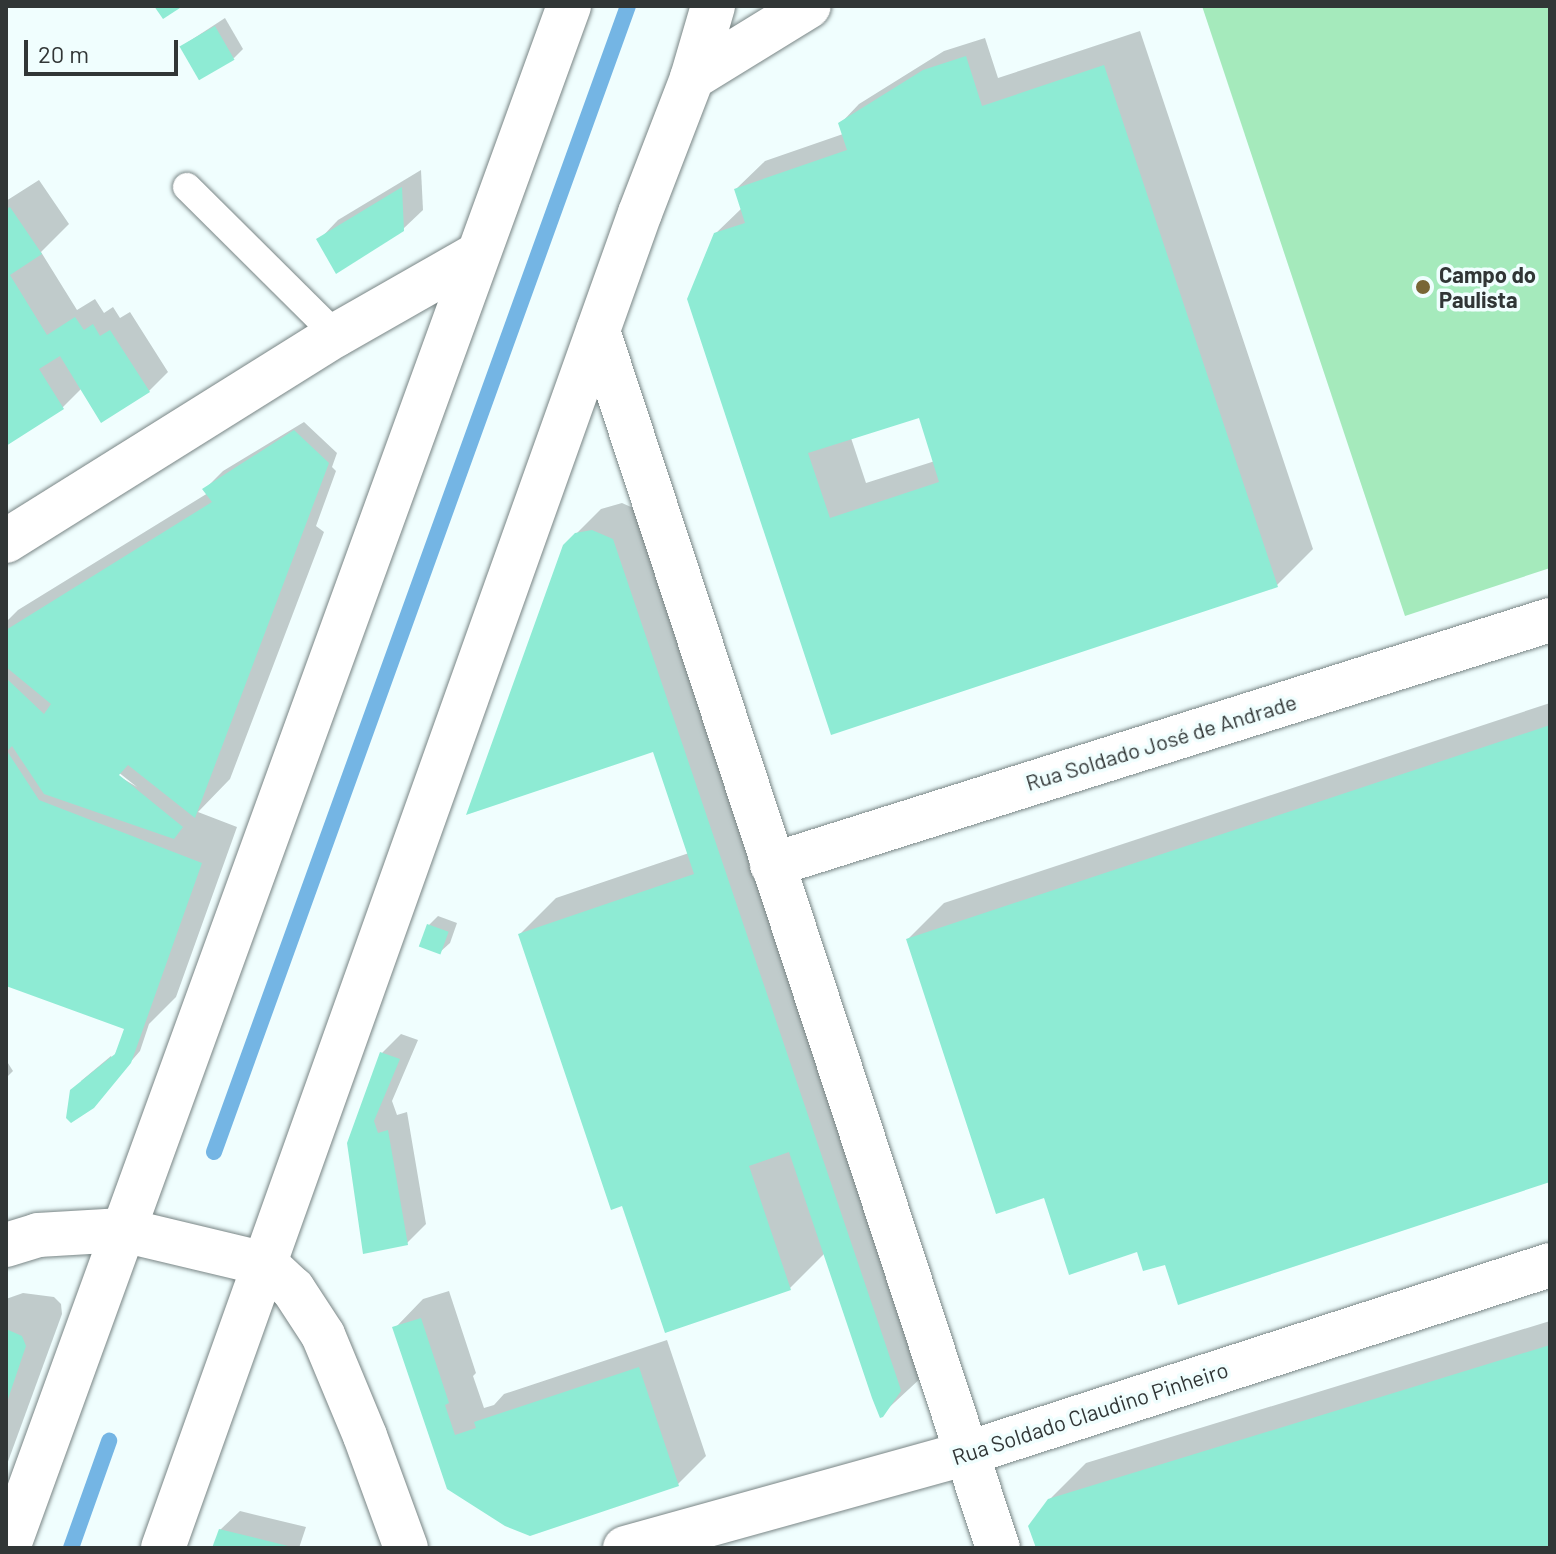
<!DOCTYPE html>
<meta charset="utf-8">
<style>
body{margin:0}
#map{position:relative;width:1556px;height:1554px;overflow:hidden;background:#f0fefe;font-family:Barlow,sans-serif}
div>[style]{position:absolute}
.green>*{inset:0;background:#a5eabc}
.shadow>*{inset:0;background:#0003}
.stream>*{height:16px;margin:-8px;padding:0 8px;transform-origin:8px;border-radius:8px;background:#74b5e4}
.building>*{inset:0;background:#8eebd4;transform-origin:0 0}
.roads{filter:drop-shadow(0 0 2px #798585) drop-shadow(0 0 2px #798585)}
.service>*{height:28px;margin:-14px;padding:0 14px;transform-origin:14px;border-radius:14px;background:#fff}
.minor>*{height:44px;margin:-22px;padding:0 22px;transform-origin:22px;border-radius:22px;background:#fff}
.dots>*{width:22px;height:22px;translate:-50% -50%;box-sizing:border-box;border:4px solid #f0fefe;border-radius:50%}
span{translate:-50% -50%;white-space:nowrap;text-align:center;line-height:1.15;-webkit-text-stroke:7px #f0fefe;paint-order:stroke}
.poi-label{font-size:22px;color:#313636;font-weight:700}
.left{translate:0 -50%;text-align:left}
.street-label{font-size:22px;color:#313636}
.frame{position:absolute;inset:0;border:8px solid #313636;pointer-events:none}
.scale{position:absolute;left:24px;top:40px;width:154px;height:36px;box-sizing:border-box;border:4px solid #313636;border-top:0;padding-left:10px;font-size:24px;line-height:28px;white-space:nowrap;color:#313636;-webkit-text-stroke:6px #f0fefe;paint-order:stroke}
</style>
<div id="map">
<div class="green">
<i style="clip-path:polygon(1202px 6px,1550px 6px,1550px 568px,1405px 616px)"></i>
</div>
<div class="shadow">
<i style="clip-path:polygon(225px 18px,243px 49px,234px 58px,182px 46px)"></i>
<i style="clip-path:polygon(evenodd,1140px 31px,1313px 549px,1277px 585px,833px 733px,715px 234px,742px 208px,736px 189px,765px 161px,843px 134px,840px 124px,859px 104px,944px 51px,985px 38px,998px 78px,1140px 31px,920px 415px,935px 461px,866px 483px,851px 438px,920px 415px)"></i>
<i style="clip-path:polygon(421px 170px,423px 210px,403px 229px,319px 240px,338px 220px)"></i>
<i style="clip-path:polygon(39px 180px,69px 224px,41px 252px,77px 310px,95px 299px,104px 313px,113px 307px,120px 318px,130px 312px,168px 372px,149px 391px,82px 388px,63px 407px,6px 443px,6px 201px)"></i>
<i style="clip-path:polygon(evenodd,304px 422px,337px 453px,332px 467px,336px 471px,316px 526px,324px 532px,230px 779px,198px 812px,237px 827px,176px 997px,149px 1024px,140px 1051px,96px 1102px,81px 1081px,111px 1056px,113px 1059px,127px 1028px,6px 984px,6px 622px,18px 610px,208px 493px,204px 490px,223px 471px,304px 422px,113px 768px,137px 787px,110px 771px,113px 768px)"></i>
<i style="clip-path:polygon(622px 503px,640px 511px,923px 1376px,881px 1415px,825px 1253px,790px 1288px,623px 1204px,520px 934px,556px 898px,689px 853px,654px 750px,564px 546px,601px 509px)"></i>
<i style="clip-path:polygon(1550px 703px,1550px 1180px,1166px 1262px,1045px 1196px,908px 939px,944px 903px)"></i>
<i style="clip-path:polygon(438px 916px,457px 923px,450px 943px,440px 952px,429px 925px)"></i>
<i style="clip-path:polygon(401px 1034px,418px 1040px,392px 1101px,397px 1115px,407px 1112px,426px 1224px,407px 1243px,349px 1143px,382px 1053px)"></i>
<i style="clip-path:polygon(6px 1060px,13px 1071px,6px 1078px)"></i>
<i style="clip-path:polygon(449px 1291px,476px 1373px,473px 1376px,484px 1408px,494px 1405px,504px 1394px,667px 1340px,706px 1456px,678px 1484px,448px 1488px,395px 1328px,423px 1299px)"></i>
<i style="clip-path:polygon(23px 1293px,54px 1297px,61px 1304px,62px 1314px,6px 1467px,6px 1299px)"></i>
<i style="clip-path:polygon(1550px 1321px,1550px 1548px,1038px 1548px,1049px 1500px,1086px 1463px)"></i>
<i style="clip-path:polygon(240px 1511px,306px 1527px,299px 1548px,214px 1548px,220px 1530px)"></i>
</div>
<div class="stream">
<i style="left:214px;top:1152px;width:1218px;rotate:-70.14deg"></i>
<i style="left:71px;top:1548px;width:114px;rotate:-70.4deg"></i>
</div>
<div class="building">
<i style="clip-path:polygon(154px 6px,183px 6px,163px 19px)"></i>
<i style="left:215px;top:26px;width:39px;height:41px;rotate:60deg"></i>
<i style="clip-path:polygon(evenodd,966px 56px,982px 106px,1104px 65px,1278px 587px,831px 735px,687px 299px,714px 233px,745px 223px,734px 189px,847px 150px,838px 123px,923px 70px,966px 56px,919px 418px,939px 482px,830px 518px,808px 453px,919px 418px)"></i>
<i style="clip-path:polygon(402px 187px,404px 231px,336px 274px,316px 239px)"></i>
<i style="clip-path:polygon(10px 207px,42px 254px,10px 275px,47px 335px,75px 317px,84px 330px,93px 324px,100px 336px,110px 330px,150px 392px,101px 423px,60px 356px,39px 369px,64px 409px,6px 446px,6px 209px)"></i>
<i style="clip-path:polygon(294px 430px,329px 463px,195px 818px,128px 765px,119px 775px,183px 827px,174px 839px,44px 794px,12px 746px,7px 751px,39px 800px,202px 863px,131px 1063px,94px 1108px,71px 1123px,66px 1118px,70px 1090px,115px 1054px,124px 1029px,6px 986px,6px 678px,44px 714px,51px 704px,6px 667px,6px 630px,212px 502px,202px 489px)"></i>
<i style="clip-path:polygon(592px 530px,613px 539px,900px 1387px,901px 1391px,883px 1417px,880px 1418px,872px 1398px,789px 1152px,749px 1166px,791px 1290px,665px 1333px,622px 1206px,611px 1210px,518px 934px,694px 874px,653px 752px,466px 815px,563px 545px,575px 533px)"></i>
<i style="clip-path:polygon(1550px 725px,1550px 1182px,1178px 1305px,1165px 1265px,1143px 1271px,1137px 1252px,1069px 1275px,1044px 1198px,996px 1214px,906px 939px)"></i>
<i style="left:427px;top:924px;width:23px;height:24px;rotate:20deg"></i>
<i style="clip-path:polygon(380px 1052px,400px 1059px,374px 1121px,378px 1133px,388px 1130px,408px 1245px,363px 1254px,347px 1143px)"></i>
<i style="clip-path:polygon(421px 1318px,449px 1403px,445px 1405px,455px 1435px,476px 1428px,474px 1422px,639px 1367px,679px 1486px,530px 1536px,505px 1526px,447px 1489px,392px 1327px)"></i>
<i style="clip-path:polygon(6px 1329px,22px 1336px,26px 1346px,6px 1405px)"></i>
<i style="clip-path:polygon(1550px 1345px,1550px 1548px,1036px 1548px,1028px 1526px,1048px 1499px)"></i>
<i style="clip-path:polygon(219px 1529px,288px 1546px,212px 1548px)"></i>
</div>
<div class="roads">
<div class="service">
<i style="left:187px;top:187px;width:210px;rotate:44.8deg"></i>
</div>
<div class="minor">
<i style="left:692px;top:78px;width:137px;rotate:-31.6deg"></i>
<i style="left:598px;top:331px;width:1281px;rotate:71.81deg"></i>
<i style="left:6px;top:541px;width:389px;rotate:-32deg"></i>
<i style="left:336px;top:335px;width:161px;rotate:-29.7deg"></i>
<i style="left:772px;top:865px;width:816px;rotate:-17.48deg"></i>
<i style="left:6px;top:1245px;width:34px;rotate:-17deg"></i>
<i style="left:38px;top:1235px;width:85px;rotate:-3.4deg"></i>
<i style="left:123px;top:1230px;width:147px;rotate:13.4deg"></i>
<i style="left:266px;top:1264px;width:37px;rotate:43deg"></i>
<i style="left:293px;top:1289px;width:55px;rotate:56.9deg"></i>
<i style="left:323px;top:1335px;width:109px;rotate:67.4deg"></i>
<i style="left:365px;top:1436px;width:119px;rotate:69.9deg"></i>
<i style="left:8px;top:1548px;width:1641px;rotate:-70.01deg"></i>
<i style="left:163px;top:1548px;width:1418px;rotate:-70.34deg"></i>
<i style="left:640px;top:213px;width:145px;rotate:-68.9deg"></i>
<i style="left:692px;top:78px;width:75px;rotate:-73.7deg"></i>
<i style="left:625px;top:1548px;width:353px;rotate:-15.5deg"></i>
<i style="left:965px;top:1454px;width:615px;rotate:-17.9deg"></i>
</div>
</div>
<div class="dots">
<i style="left:1423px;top:287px;background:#786635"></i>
</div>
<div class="poi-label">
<span class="left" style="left:1439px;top:287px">Campo do<br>Paulista</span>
</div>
<div class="street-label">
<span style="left:1161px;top:742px;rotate:-17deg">Rua Soldado José de Andrade</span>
<span style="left:1090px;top:1413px;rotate:-18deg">Rua Soldado Claudino Pinheiro</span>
</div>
<div class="frame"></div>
<div class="scale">20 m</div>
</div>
